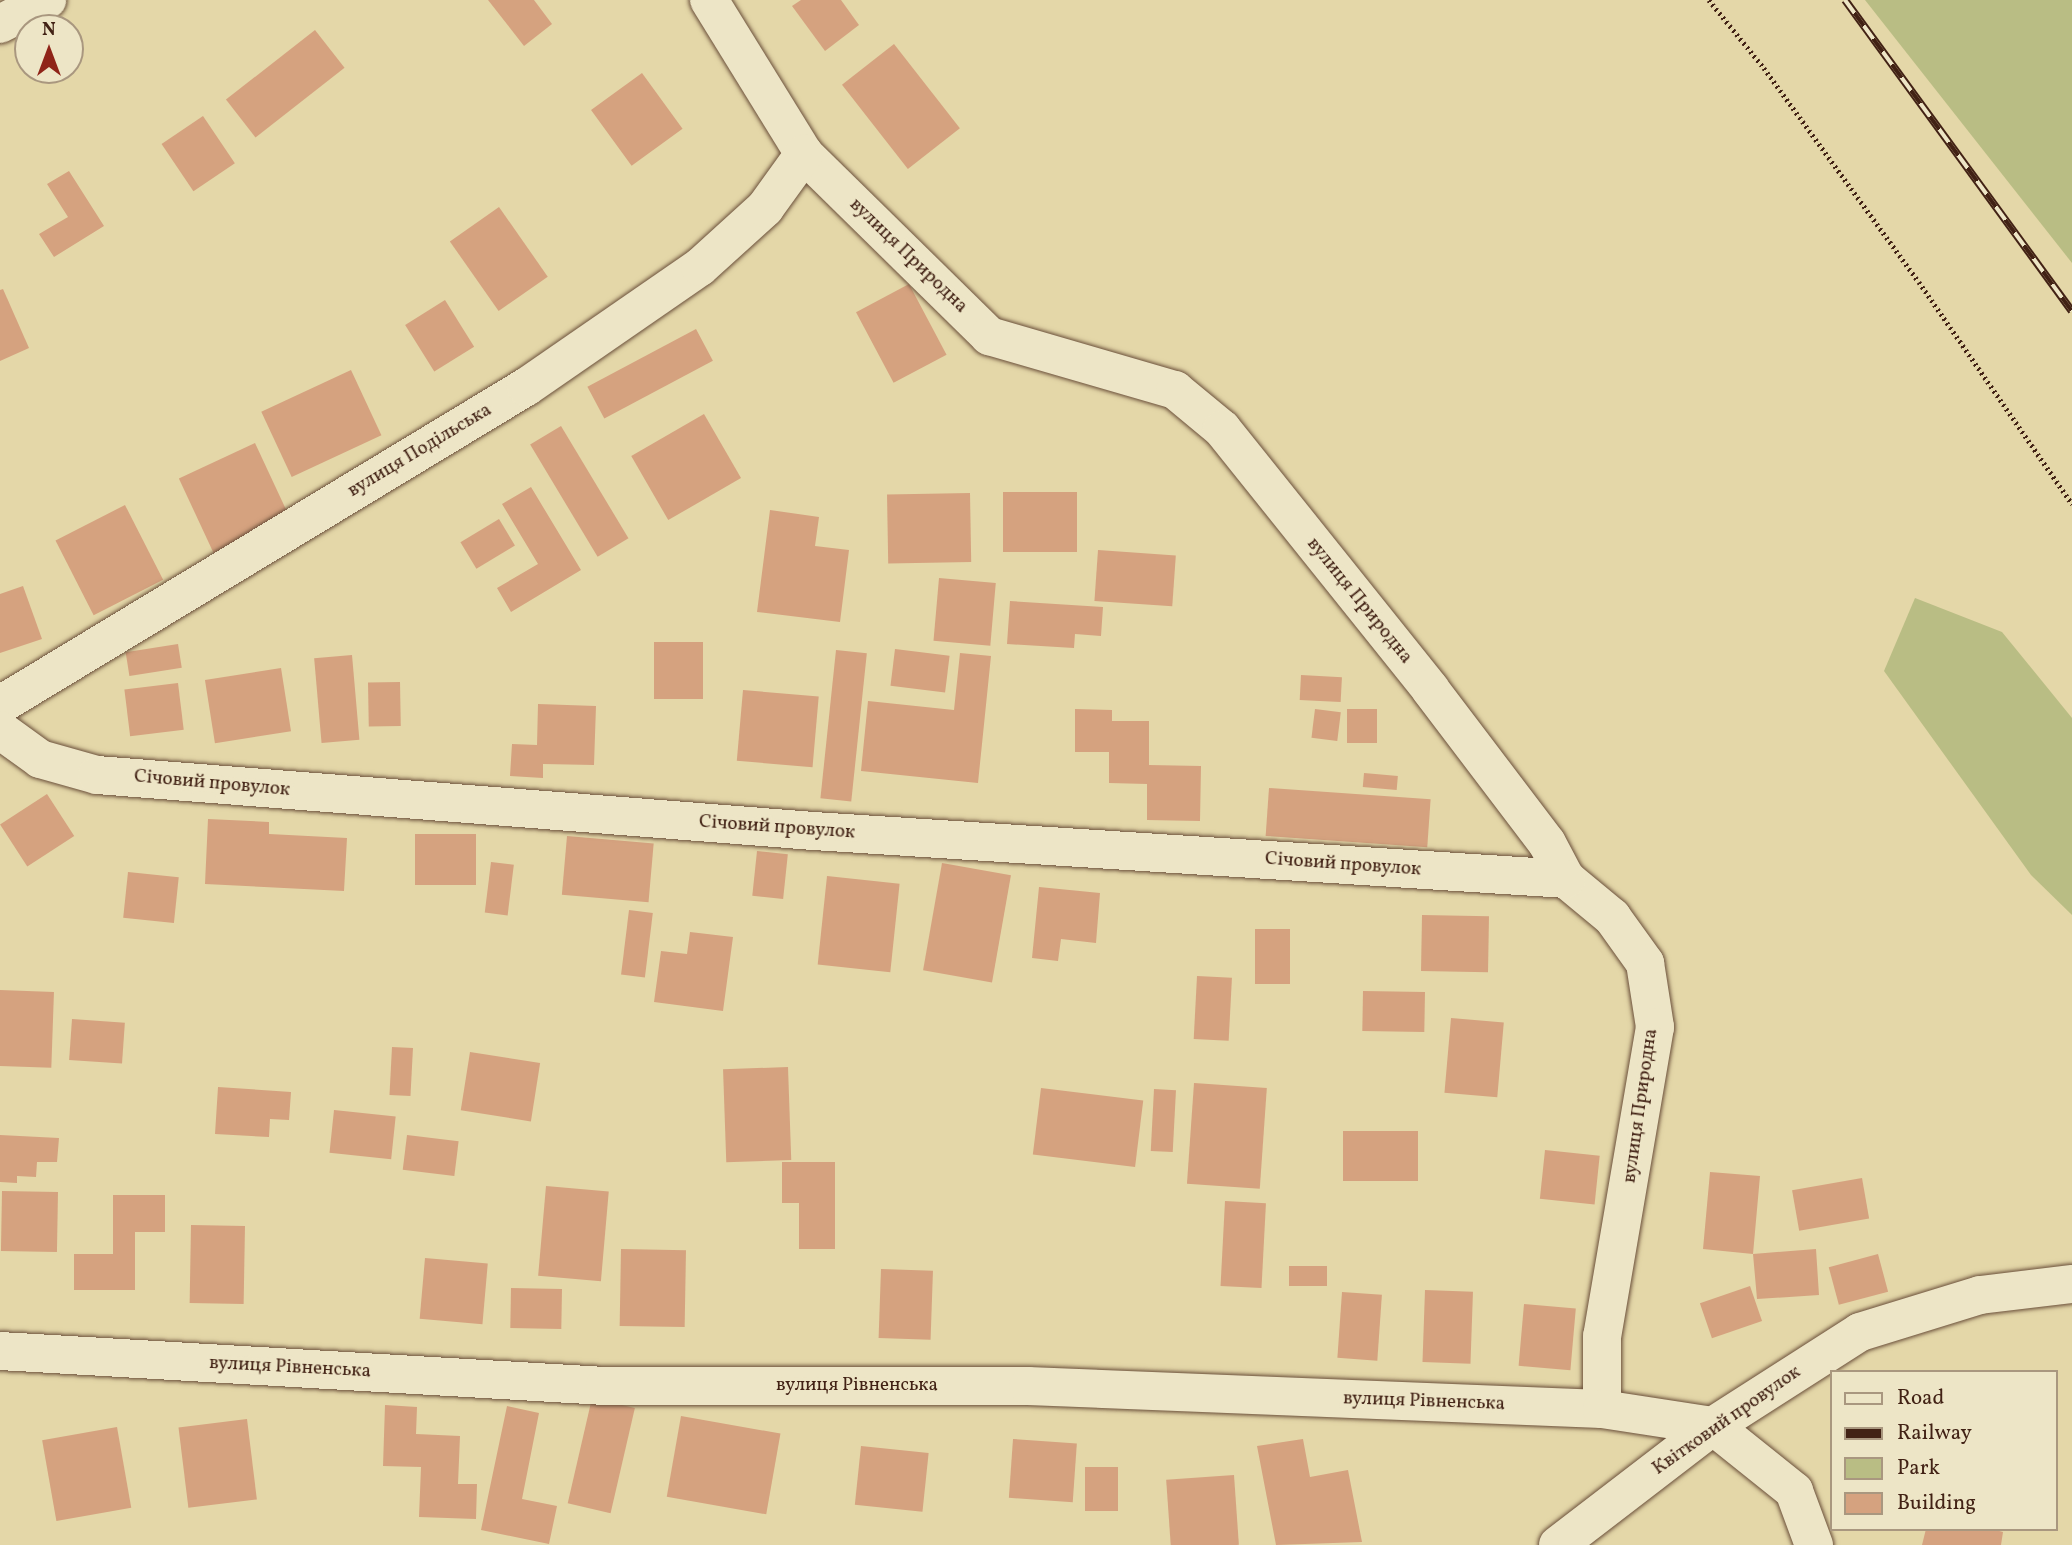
<!DOCTYPE html>
<meta charset="utf-8">
<style>
body{margin:0}
#map{position:relative;width:2072px;height:1545px;overflow:hidden;background:#e4d7a8;font-family:Vollkorn,serif}
div>[style]{position:absolute}
.green>*{inset:0;background:#b9bd84}
.building>*{inset:0;background:#d5a27f;transform-origin:0 0}
.path>*{height:4.5px;margin-top:-2.25px;transform-origin:0;background:repeating-linear-gradient(90deg,#422215 0 2px,transparent 0 5.5px)}
.roads{filter:drop-shadow(0 0 2px #6a4f3a) drop-shadow(0 0 2px #6a4f3a)}
.street>*{height:38px;margin:-19px;padding:0 19px;transform-origin:19px;border-radius:19px;background:#ede5c6}
.rail>*{height:8px;margin-top:-4px;transform-origin:0;background:repeating-linear-gradient(90deg,#ede5c6 0 16px,#422215 0 32px);box-sizing:border-box;border-block:2px solid #422215}
span{translate:-50% -50%;white-space:nowrap;text-align:center;line-height:1.15;-webkit-text-stroke:7px #ede5c6;paint-order:stroke}
.street-label{font-size:19px;color:#422215}
.legend{position:absolute;left:1830px;top:1370px;width:228px;height:161px;box-sizing:border-box;background:#ede5c6;border:2px solid #a9977f;margin:0;padding:9px 12px;list-style:none;font-size:21px;color:#422215}
.legend li{display:flex;align-items:center;gap:14px;height:35px}
.legend b{width:35px;border:2px solid #a9977f}
.north{position:absolute;left:14px;top:14px;width:70px;height:70px;box-sizing:border-box;background:#ede5c6;border:2px solid #a9977f;border-radius:50%;rotate:0deg;font-size:19px;font-weight:700;line-height:28px;text-align:center;color:#422215}
.north::after{content:'';display:block;margin:auto;width:24px;height:32px;background:#8f2418;clip-path:polygon(50% 0,100% 100%,50% 72%,0 100%)}
</style>
<div id="map">
<div class="green">
<i style="clip-path:polygon(1865px 0,2072px 0,2072px 263px)"></i>
<i style="clip-path:polygon(1915px 598px,2002px 632px,2072px 718px,2072px 915px,2031px 875px,1884px 671px)"></i>
</div>
<div class="building">
<i style="clip-path:polygon(488px 0,534px 0,552px 24px,524px 46px)"></i>
<i style="clip-path:polygon(801px 0,841px 0,859px 25px,825px 51px,792px 6px)"></i>
<i style="left:315px;top:30px;width:48px;height:113px;rotate:52deg"></i>
<i style="left:894px;top:44px;width:107px;height:66px;rotate:52deg"></i>
<i style="left:642px;top:73px;width:69px;height:63px;rotate:54deg"></i>
<i style="left:203px;top:116px;width:57px;height:50px;rotate:56deg"></i>
<i style="clip-path:polygon(69px 171px,104px 226px,54px 257px,39px 234px,68px 217px,47px 184px)"></i>
<i style="left:499px;top:207px;width:85px;height:60px;rotate:55deg"></i>
<i style="left:909px;top:284px;width:80px;height:60px;rotate:62deg"></i>
<i style="clip-path:polygon(3px 289px,29px 348px,0 361px,0 290px)"></i>
<i style="left:445px;top:300px;width:55px;height:47px;rotate:58deg"></i>
<i style="left:696px;top:329px;width:36px;height:123px;rotate:62deg"></i>
<i style="left:351px;top:370px;width:72px;height:99px;rotate:65deg"></i>
<i style="left:704px;top:414px;width:74px;height:84px;rotate:60deg"></i>
<i style="left:561px;top:426px;width:131px;height:36px;rotate:59deg"></i>
<i style="left:255px;top:443px;width:86px;height:84px;rotate:65deg"></i>
<i style="clip-path:polygon(531px 487px,581px 570px,511px 612px,497px 588px,538px 564px,502px 504px)"></i>
<i style="left:1003px;top:492px;width:74px;height:60px"></i>
<i style="left:970px;top:493px;width:69px;height:83px;rotate:89deg"></i>
<i style="left:125px;top:505px;width:84px;height:78px;rotate:63deg"></i>
<i style="clip-path:polygon(770px 510px,819px 517px,815px 546px,849px 550px,840px 622px,757px 612px)"></i>
<i style="left:499px;top:519px;width:31px;height:45px;rotate:59deg"></i>
<i style="left:1098px;top:550px;width:78px;height:51px;rotate:4deg"></i>
<i style="left:939px;top:578px;width:57px;height:63px;rotate:5deg"></i>
<i style="clip-path:polygon(23px 586px,42px 639px,0 653px,0 594px)"></i>
<i style="clip-path:polygon(1010px 601px,1103px 607px,1101px 636px,1075px 634px,1074px 648px,1007px 644px)"></i>
<i style="left:654px;top:642px;width:49px;height:57px"></i>
<i style="left:178px;top:644px;width:24px;height:53px;rotate:81deg"></i>
<i style="left:895px;top:649px;width:55px;height:37px;rotate:7deg"></i>
<i style="left:836px;top:650px;width:31px;height:149px;rotate:6deg"></i>
<i style="clip-path:polygon(960px 653px,991px 656px,978px 783px,861px 771px,868px 701px,954px 710px)"></i>
<i style="left:352px;top:655px;width:85px;height:38px;rotate:85deg"></i>
<i style="left:281px;top:668px;width:64px;height:77px;rotate:81deg"></i>
<i style="left:1301px;top:675px;width:41px;height:25px;rotate:3deg"></i>
<i style="left:400px;top:682px;width:44px;height:32px;rotate:89deg"></i>
<i style="left:178px;top:683px;width:47px;height:54px;rotate:83deg"></i>
<i style="left:743px;top:690px;width:76px;height:71px;rotate:5deg"></i>
<i style="clip-path:polygon(538px 704px,596px 706px,594px 765px,543px 764px,543px 778px,510px 776px,512px 744px,537px 745px)"></i>
<i style="clip-path:polygon(1075px 709px,1112px 710px,1112px 721px,1149px 721px,1149px 765px,1201px 766px,1200px 821px,1147px 820px,1147px 784px,1109px 783px,1109px 752px,1075px 752px)"></i>
<i style="left:1315px;top:709px;width:26px;height:29px;rotate:7deg"></i>
<i style="left:1347px;top:709px;width:30px;height:34px"></i>
<i style="left:1364px;top:773px;width:34px;height:14px;rotate:5deg"></i>
<i style="left:1269px;top:788px;width:162px;height:48px;rotate:4deg"></i>
<i style="left:47px;top:794px;width:50px;height:56px;rotate:57deg"></i>
<i style="clip-path:polygon(208px 819px,269px 822px,269px 834px,347px 838px,344px 891px,205px 884px)"></i>
<i style="left:415px;top:834px;width:61px;height:51px"></i>
<i style="left:567px;top:836px;width:87px;height:59px;rotate:5deg"></i>
<i style="left:757px;top:851px;width:31px;height:45px;rotate:6deg"></i>
<i style="left:491px;top:862px;width:23px;height:51px;rotate:7deg"></i>
<i style="left:942px;top:863px;width:70px;height:109px;rotate:10deg"></i>
<i style="left:128px;top:872px;width:51px;height:46px;rotate:6deg"></i>
<i style="left:827px;top:876px;width:73px;height:89px;rotate:6deg"></i>
<i style="clip-path:polygon(1039px 887px,1100px 893px,1096px 943px,1061px 939px,1058px 961px,1032px 958px)"></i>
<i style="left:629px;top:910px;width:24px;height:65px;rotate:7deg"></i>
<i style="left:1422px;top:915px;width:67px;height:56px;rotate:1deg"></i>
<i style="left:1255px;top:929px;width:35px;height:55px"></i>
<i style="clip-path:polygon(690px 932px,733px 937px,723px 1011px,654px 1002px,661px 951px,687px 954px)"></i>
<i style="left:1197px;top:976px;width:35px;height:63px;rotate:3deg"></i>
<i style="left:0;top:990px;width:54px;height:76px;rotate:2deg"></i>
<i style="left:1363px;top:991px;width:62px;height:40px;rotate:1deg"></i>
<i style="left:1451px;top:1018px;width:53px;height:75px;rotate:5deg"></i>
<i style="left:72px;top:1019px;width:53px;height:41px;rotate:4deg"></i>
<i style="left:392px;top:1047px;width:21px;height:48px;rotate:3deg"></i>
<i style="left:470px;top:1052px;width:71px;height:59px;rotate:9deg"></i>
<i style="left:788px;top:1067px;width:93px;height:65px;rotate:88deg"></i>
<i style="left:1194px;top:1083px;width:73px;height:101px;rotate:4deg"></i>
<i style="clip-path:polygon(218px 1087px,291px 1092px,289px 1120px,270px 1119px,269px 1137px,215px 1134px)"></i>
<i style="left:1041px;top:1088px;width:103px;height:67px;rotate:7deg"></i>
<i style="left:1154px;top:1089px;width:22px;height:62px;rotate:3deg"></i>
<i style="left:334px;top:1110px;width:62px;height:43px;rotate:6deg"></i>
<i style="left:1343px;top:1131px;width:75px;height:50px"></i>
<i style="clip-path:polygon(0 1135px,59px 1138px,57px 1162px,37px 1162px,36px 1177px,17px 1176px,17px 1183px,0 1182px)"></i>
<i style="left:407px;top:1135px;width:52px;height:35px;rotate:7deg"></i>
<i style="left:1545px;top:1150px;width:55px;height:49px;rotate:6deg"></i>
<i style="clip-path:polygon(782px 1162px,835px 1162px,835px 1249px,799px 1249px,799px 1203px,782px 1203px)"></i>
<i style="clip-path:polygon(1710px 1172px,1760px 1176px,1753px 1254px,1816px 1249px,1819px 1295px,1757px 1299px,1753px 1254px,1703px 1249px)"></i>
<i style="left:1862px;top:1178px;width:41px;height:71px;rotate:80deg"></i>
<i style="left:546px;top:1186px;width:63px;height:90px;rotate:5deg"></i>
<i style="left:2px;top:1191px;width:56px;height:60px;rotate:1deg"></i>
<i style="clip-path:polygon(113px 1195px,165px 1195px,165px 1232px,135px 1232px,135px 1290px,74px 1290px,74px 1254px,113px 1254px)"></i>
<i style="left:1225px;top:1201px;width:41px;height:85px;rotate:3deg"></i>
<i style="left:191px;top:1225px;width:54px;height:78px;rotate:1deg"></i>
<i style="left:621px;top:1249px;width:65px;height:77px;rotate:1deg"></i>
<i style="left:1878px;top:1254px;width:39px;height:51px;rotate:75deg"></i>
<i style="left:425px;top:1258px;width:63px;height:61px;rotate:5deg"></i>
<i style="left:1289px;top:1266px;width:38px;height:20px"></i>
<i style="left:881px;top:1269px;width:52px;height:69px;rotate:2deg"></i>
<i style="left:1750px;top:1286px;width:37px;height:53px;rotate:71deg"></i>
<i style="left:511px;top:1288px;width:51px;height:40px;rotate:1deg"></i>
<i style="left:1425px;top:1290px;width:48px;height:72px;rotate:2deg"></i>
<i style="left:1342px;top:1292px;width:40px;height:66px;rotate:4deg"></i>
<i style="left:1524px;top:1304px;width:52px;height:62px;rotate:5deg"></i>
<i style="left:592px;top:1398px;width:44px;height:108px;rotate:13deg"></i>
<i style="clip-path:polygon(385px 1405px,417px 1407px,416px 1434px,460px 1436px,458px 1484px,477px 1484px,476px 1519px,419px 1517px,421px 1467px,383px 1466px)"></i>
<i style="clip-path:polygon(507px 1406px,539px 1413px,522px 1499px,557px 1506px,549px 1544px,481px 1530px)"></i>
<i style="left:681px;top:1416px;width:101px;height:82px;rotate:10deg"></i>
<i style="left:247px;top:1419px;width:81px;height:69px;rotate:83deg"></i>
<i style="left:117px;top:1427px;width:82px;height:76px;rotate:80deg"></i>
<i style="left:1013px;top:1439px;width:64px;height:59px;rotate:4deg"></i>
<i style="clip-path:polygon(1303px 1439px,1310px 1477px,1348px 1470px,1362px 1542px,1276px 1545px,1257px 1446px)"></i>
<i style="left:861px;top:1446px;width:68px;height:59px;rotate:6deg"></i>
<i style="left:1085px;top:1467px;width:33px;height:44px"></i>
<i style="left:1234px;top:1475px;width:70px;height:68px;rotate:86deg"></i>
<i style="clip-path:polygon(1926px 1529px,1992px 1529px,2003px 1532px,2001px 1545px,1922px 1545px)"></i>
</div>
<div class="path">
<i style="left:1709px;top:0;width:87px;rotate:51deg"></i>
<i style="left:1764px;top:68px;width:264px;rotate:54.1deg"></i>
<i style="left:1919px;top:282px;width:270px;rotate:55.4deg"></i>
</div>
<div class="roads">
<div class="street">
<i style="left:709px;top:0;width:181px;rotate:58.3deg"></i>
<i style="left:804px;top:154px;width:260px;rotate:44.5deg"></i>
<i style="left:989px;top:336px;width:194px;rotate:16.2deg"></i>
<i style="left:1175px;top:390px;width:61px;rotate:39.7deg"></i>
<i style="left:1222px;top:429px;width:333px;rotate:51.3deg"></i>
<i style="left:1430px;top:689px;width:193px;rotate:52.8deg"></i>
<i style="left:1547px;top:843px;width:41px;rotate:62.2deg"></i>
<i style="left:1566px;top:879px;width:60px;rotate:39.6deg"></i>
<i style="left:1612px;top:917px;width:57px;rotate:54.3deg"></i>
<i style="left:1645px;top:963px;width:65px;rotate:81.1deg"></i>
<i style="left:1655px;top:1027px;width:314px;rotate:99.7deg"></i>
<i style="left:1602px;top:1336px;width:73px;rotate:90deg"></i>
<i style="left:0;top:24px;width:53px;rotate:-27.1deg"></i>
<i style="left:0;top:705px;width:615px;rotate:-31.16deg"></i>
<i style="left:526px;top:387px;width:211px;rotate:-34.6deg"></i>
<i style="left:700px;top:267px;width:88px;rotate:-42.2deg"></i>
<i style="left:765px;top:208px;width:67px;rotate:-54.2deg"></i>
<i style="left:0;top:730px;width:49px;rotate:35.9deg"></i>
<i style="left:40px;top:759px;width:59px;rotate:15.7deg"></i>
<i style="left:97px;top:775px;width:719px;rotate:4.47deg"></i>
<i style="left:814px;top:831px;width:754px;rotate:3.65deg"></i>
<i style="left:0;top:1351px;width:606px;rotate:3.31deg"></i>
<i style="left:605px;top:1386px;width:423px"></i>
<i style="left:1028px;top:1386px;width:574px;rotate:2.29deg"></i>
<i style="left:1602px;top:1409px;width:112px;rotate:8.7deg"></i>
<i style="left:1713px;top:1426px;width:104px;rotate:38.7deg"></i>
<i style="left:1794px;top:1491px;width:58px;rotate:69.7deg"></i>
<i style="left:1558px;top:1545px;width:195px;rotate:-37.5deg"></i>
<i style="left:1713px;top:1426px;width:174px;rotate:-32.6deg"></i>
<i style="left:1860px;top:1332px;width:126px;rotate:-17.1deg"></i>
<i style="left:1980px;top:1295px;width:93px;rotate:-6.8deg"></i>
</div>
</div>
<div class="rail">
<i style="left:1845px;top:0;width:385px;rotate:53.9deg"></i>
</div>
<div class="street-label">
<span style="left:908px;top:256px;rotate:44deg">вулиця Природна</span>
<span style="left:420px;top:451px;rotate:-31deg">вулиця Подільська</span>
<span style="left:1359px;top:601px;rotate:51deg">вулиця Природна</span>
<span style="left:212px;top:784px;rotate:5deg">Січовий провулок</span>
<span style="left:777px;top:828px;rotate:4deg">Січовий провулок</span>
<span style="left:1343px;top:865px;rotate:4deg">Січовий провулок</span>
<span style="left:1641px;top:1106px;rotate:-82deg">вулиця Природна</span>
<span style="left:290px;top:1368px;rotate:3deg">вулиця Рівненська</span>
<span style="left:857px;top:1386px">вулиця Рівненська</span>
<span style="left:1424px;top:1402px;rotate:2deg">вулиця Рівненська</span>
<span style="left:1727px;top:1421px;rotate:-35deg">Квітковий провулок</span>
</div>
<ul class="legend">
<li><b style="height:9px;background:#ede5c6"></b>Road</li>
<li><b style="height:9px;background:#422215"></b>Railway</li>
<li><b style="height:19px;background:#b9bd84"></b>Park</li>
<li><b style="height:19px;background:#d5a27f"></b>Building</li>
</ul>
<div class="north">N</div>
</div>
